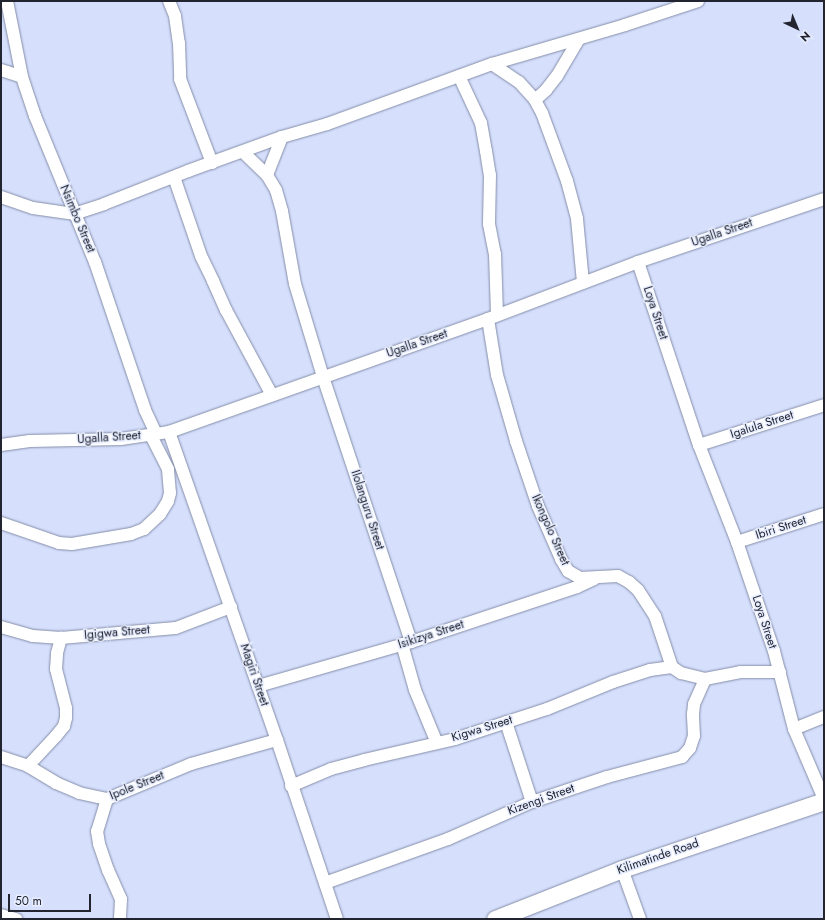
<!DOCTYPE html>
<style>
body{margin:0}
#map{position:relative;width:825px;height:920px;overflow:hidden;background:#d6e0fd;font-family:Jost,sans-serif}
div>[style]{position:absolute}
.roads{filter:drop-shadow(0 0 1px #848da8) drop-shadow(0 0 1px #848da8)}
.street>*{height:12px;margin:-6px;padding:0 6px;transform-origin:6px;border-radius:6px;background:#fff}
.secondary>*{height:17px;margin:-8.5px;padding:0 8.5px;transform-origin:8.5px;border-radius:8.5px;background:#fff}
span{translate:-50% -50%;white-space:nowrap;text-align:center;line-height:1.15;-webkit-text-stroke:3px #e7edff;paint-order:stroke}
.street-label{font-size:12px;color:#222530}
.frame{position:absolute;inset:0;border:2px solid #222530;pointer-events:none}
.north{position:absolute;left:777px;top:8px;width:40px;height:40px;-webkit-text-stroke:3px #e7edff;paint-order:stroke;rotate:136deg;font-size:11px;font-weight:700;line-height:16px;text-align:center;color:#222530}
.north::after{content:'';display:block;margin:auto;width:14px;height:18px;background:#222530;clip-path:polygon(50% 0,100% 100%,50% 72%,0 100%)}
.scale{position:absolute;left:8px;top:894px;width:83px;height:18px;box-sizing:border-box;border:2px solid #222530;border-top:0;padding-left:5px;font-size:12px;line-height:14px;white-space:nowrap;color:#222530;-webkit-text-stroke:3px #e7edff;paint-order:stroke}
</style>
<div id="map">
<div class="roads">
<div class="street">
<i style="left:7px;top:1px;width:77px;rotate:78.8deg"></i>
<i style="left:22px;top:77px;width:41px;rotate:71.6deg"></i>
<i style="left:35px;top:116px;width:158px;rotate:67.7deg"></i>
<i style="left:95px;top:262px;width:156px;rotate:71.3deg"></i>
<i style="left:145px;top:410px;width:26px;rotate:65deg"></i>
<i style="left:169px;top:1px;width:16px;rotate:68deg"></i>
<i style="left:175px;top:16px;width:27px;rotate:82deg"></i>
<i style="left:179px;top:43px;width:36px;rotate:88deg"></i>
<i style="left:180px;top:79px;width:90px;rotate:69.1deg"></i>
<i style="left:492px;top:64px;width:32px;rotate:34deg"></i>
<i style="left:519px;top:82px;width:24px;rotate:48deg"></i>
<i style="left:535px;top:100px;width:15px;rotate:62deg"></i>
<i style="left:542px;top:113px;width:72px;rotate:69.8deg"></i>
<i style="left:567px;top:181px;width:39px;rotate:75deg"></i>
<i style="left:577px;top:219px;width:64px;rotate:84.6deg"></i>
<i style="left:1px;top:70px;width:22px;rotate:18deg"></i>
<i style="left:459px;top:76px;width:52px;rotate:64.9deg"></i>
<i style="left:481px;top:123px;width:28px;rotate:80deg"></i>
<i style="left:486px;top:151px;width:24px;rotate:81deg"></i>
<i style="left:490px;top:175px;width:49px;rotate:91.2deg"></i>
<i style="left:489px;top:224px;width:31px;rotate:79deg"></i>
<i style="left:495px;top:254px;width:61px;rotate:88.1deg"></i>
<i style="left:535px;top:100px;width:15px;rotate:-42deg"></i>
<i style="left:546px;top:90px;width:18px;rotate:-52deg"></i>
<i style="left:557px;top:76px;width:43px;rotate:-59.3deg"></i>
<i style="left:243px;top:152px;width:33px;rotate:44deg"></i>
<i style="left:267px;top:175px;width:17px;rotate:59deg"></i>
<i style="left:276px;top:190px;width:22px;rotate:74deg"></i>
<i style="left:282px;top:211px;width:74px;rotate:79.9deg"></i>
<i style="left:295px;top:284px;width:97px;rotate:73.2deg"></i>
<i style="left:323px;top:377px;width:279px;rotate:71.6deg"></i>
<i style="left:267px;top:175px;width:41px;rotate:-68.5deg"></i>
<i style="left:174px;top:177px;width:83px;rotate:71.1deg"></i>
<i style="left:201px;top:256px;width:28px;rotate:64deg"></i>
<i style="left:213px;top:281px;width:32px;rotate:66deg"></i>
<i style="left:226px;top:310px;width:97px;rotate:61.6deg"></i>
<i style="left:1px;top:197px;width:34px;rotate:19deg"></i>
<i style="left:33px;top:208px;width:41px;rotate:8.3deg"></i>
<i style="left:74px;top:214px;width:32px;rotate:-18deg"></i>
<i style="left:104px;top:204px;width:90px;rotate:-21.4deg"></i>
<i style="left:188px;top:171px;width:100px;rotate:-19.9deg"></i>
<i style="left:282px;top:137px;width:47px;rotate:-16.1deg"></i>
<i style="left:327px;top:124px;width:176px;rotate:-20deg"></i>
<i style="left:492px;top:64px;width:139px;rotate:-16.3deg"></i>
<i style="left:625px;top:25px;width:77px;rotate:-18.2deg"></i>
<i style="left:638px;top:262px;width:193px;rotate:71.6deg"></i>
<i style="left:699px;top:445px;width:104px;rotate:68.6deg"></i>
<i style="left:737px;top:542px;width:115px;rotate:71.3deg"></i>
<i style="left:774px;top:651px;width:81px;rotate:75.6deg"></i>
<i style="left:794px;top:729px;width:76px;rotate:66.8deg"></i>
<i style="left:488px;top:319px;width:57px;rotate:80.9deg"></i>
<i style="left:497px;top:375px;width:69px;rotate:73.9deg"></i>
<i style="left:516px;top:441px;width:69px;rotate:71.3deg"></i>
<i style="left:538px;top:506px;width:58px;rotate:66.5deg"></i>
<i style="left:561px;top:559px;width:14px;rotate:60deg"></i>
<i style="left:568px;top:571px;width:14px;rotate:30deg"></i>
<i style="left:580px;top:578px;width:38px;rotate:-3deg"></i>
<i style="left:618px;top:576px;width:13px;rotate:29deg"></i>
<i style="left:629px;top:582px;width:12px;rotate:42deg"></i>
<i style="left:638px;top:590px;width:31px;rotate:57deg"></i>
<i style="left:655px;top:616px;width:54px;rotate:71.6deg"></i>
<i style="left:672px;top:667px;width:11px;rotate:34deg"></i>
<i style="left:681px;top:673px;width:25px;rotate:14deg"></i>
<i style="left:705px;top:679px;width:36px;rotate:-11deg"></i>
<i style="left:740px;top:672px;width:40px"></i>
<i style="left:169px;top:432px;width:326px;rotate:70.7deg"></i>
<i style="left:277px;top:740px;width:189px;rotate:71.5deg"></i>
<i style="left:1px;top:445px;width:29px;rotate:-8deg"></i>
<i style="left:30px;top:441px;width:91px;rotate:-1.3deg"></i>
<i style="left:121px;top:439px;width:49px;rotate:-8.3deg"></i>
<i style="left:169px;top:432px;width:338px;rotate:-19.5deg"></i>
<i style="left:488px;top:319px;width:160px;rotate:-20.8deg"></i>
<i style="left:638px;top:262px;width:196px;rotate:-18.7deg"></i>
<i style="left:699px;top:445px;width:131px;rotate:-17.7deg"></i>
<i style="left:1px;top:523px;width:61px;rotate:19deg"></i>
<i style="left:59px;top:543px;width:13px;rotate:4deg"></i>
<i style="left:72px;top:544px;width:60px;rotate:-9.6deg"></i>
<i style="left:131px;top:534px;width:14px;rotate:-21deg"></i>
<i style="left:144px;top:529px;width:22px;rotate:-43deg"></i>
<i style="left:160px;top:514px;width:15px;rotate:-58deg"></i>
<i style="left:168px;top:501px;width:8px;rotate:-76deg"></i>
<i style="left:170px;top:493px;width:24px;rotate:-95deg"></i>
<i style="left:168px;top:469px;width:38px;rotate:-117deg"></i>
<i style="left:737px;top:542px;width:91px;rotate:-17.8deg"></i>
<i style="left:1px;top:627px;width:33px;rotate:16deg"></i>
<i style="left:33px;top:636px;width:28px;rotate:4deg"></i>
<i style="left:61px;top:638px;width:115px;rotate:-5deg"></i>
<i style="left:176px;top:628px;width:59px;rotate:-20.9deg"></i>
<i style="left:402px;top:644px;width:48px;rotate:74.2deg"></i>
<i style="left:415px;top:690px;width:57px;rotate:67.5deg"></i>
<i style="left:258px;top:686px;width:159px;rotate:-16deg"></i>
<i style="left:411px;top:642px;width:175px;rotate:-18.3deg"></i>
<i style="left:577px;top:587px;width:19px;rotate:-25deg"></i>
<i style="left:506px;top:722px;width:84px;rotate:72deg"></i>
<i style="left:794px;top:729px;width:32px;rotate:-22deg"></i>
<i style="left:1px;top:757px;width:28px;rotate:18deg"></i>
<i style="left:28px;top:766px;width:33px;rotate:31deg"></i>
<i style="left:56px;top:783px;width:25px;rotate:23deg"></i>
<i style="left:79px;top:793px;width:29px;rotate:12deg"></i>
<i style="left:107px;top:799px;width:91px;rotate:-22.6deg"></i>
<i style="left:191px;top:764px;width:89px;rotate:-15.6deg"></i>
<i style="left:28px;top:766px;width:41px;rotate:-47deg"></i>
<i style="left:56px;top:736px;width:13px;rotate:-51deg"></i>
<i style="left:64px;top:726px;width:8px;rotate:-76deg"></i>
<i style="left:66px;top:718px;width:10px;rotate:-90deg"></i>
<i style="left:66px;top:708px;width:40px;rotate:-104.4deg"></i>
<i style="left:56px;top:669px;width:16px;rotate:-86deg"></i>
<i style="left:57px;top:653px;width:16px;rotate:-75deg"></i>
<i style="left:291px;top:786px;width:43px;rotate:-23deg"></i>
<i style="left:331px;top:769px;width:34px;rotate:-15deg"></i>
<i style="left:364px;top:760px;width:93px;rotate:-13deg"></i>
<i style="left:455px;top:739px;width:97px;rotate:-18.1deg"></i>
<i style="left:547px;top:709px;width:71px;rotate:-22.2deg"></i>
<i style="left:613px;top:682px;width:39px;rotate:-18deg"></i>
<i style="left:650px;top:670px;width:22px;rotate:-8deg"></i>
<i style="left:107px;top:799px;width:34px;rotate:107deg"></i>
<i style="left:97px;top:831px;width:13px;rotate:81deg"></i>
<i style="left:99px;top:844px;width:28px;rotate:71deg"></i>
<i style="left:108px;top:870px;width:32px;rotate:66deg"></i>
<i style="left:121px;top:899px;width:20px;rotate:93deg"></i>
<i style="left:622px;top:869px;width:53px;rotate:70.2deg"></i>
<i style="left:325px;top:883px;width:131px;rotate:-19.7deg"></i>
<i style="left:448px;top:839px;width:92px;rotate:-23.8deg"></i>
<i style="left:532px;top:802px;width:79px;rotate:-18.4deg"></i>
<i style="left:607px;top:777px;width:78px;rotate:-14.9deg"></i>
<i style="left:682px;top:757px;width:12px;rotate:-48deg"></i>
<i style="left:690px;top:748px;width:13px;rotate:-72deg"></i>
<i style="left:694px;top:736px;width:22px;rotate:-93deg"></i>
<i style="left:693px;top:714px;width:10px;rotate:-84deg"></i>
<i style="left:694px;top:704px;width:27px;rotate:-66deg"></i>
<i style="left:1px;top:915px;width:16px;rotate:15deg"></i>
</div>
<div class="secondary">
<i style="left:495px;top:919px;width:136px;rotate:-21.5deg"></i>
<i style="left:622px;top:869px;width:213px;rotate:-18.6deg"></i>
</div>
</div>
<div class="street-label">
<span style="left:77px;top:219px;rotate:67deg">Nsimbo Street</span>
<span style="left:722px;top:233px;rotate:-19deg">Ugalla Street</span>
<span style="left:655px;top:313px;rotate:72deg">Loya Street</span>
<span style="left:417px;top:344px;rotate:-19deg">Ugalla Street</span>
<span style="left:762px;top:425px;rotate:-18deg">Igalula Street</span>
<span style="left:109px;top:438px;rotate:-4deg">Ugalla Street</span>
<span style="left:367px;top:510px;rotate:72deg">Ilolanguru Street</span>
<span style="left:781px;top:528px;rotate:-18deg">Ibiri Street</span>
<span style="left:550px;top:530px;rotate:66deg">Ikongolo Street</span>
<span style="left:764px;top:622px;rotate:72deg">Loya Street</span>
<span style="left:117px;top:633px;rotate:-5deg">Igigwa Street</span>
<span style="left:431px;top:635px;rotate:-18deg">Isikizya Street</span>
<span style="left:254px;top:675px;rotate:71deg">Magiri Street</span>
<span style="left:482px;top:729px;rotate:-17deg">Kigwa Street</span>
<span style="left:137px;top:786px;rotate:-22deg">Ipole Street</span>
<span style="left:541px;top:800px;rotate:-20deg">Kizengi Street</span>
<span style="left:658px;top:857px;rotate:-19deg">Kilimatinde Road</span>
</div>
<div class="frame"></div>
<div class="north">N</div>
<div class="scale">50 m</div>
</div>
